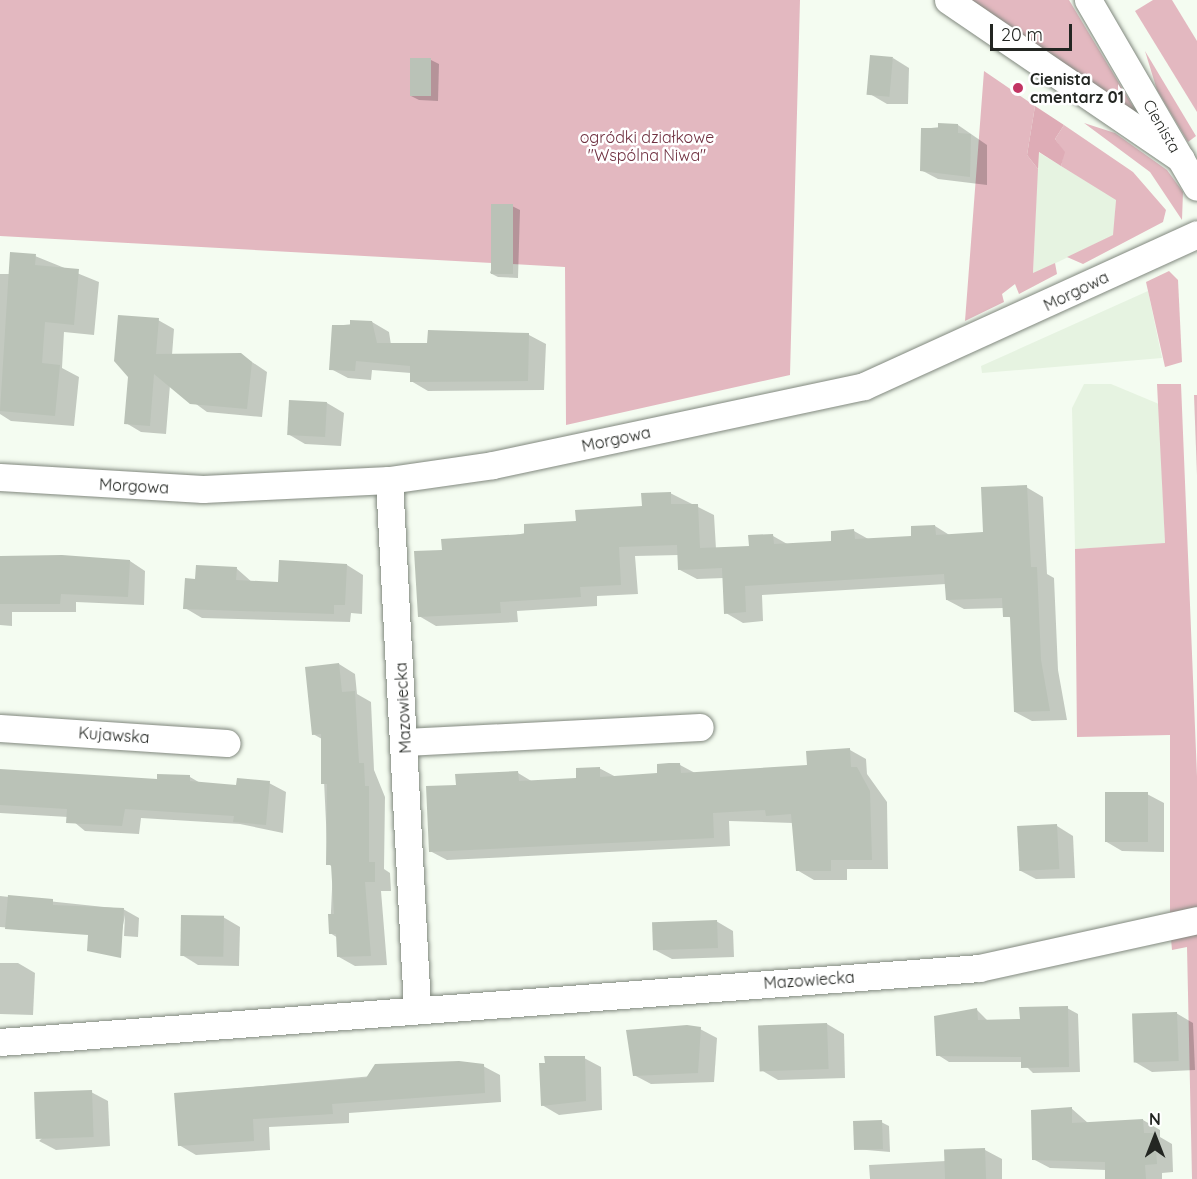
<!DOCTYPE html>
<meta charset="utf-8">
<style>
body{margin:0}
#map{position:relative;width:1197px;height:1179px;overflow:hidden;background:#f4fcf1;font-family:Quicksand,sans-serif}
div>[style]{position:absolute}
.built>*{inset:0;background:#e6f3e1}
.green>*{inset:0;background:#e3b8c0}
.forest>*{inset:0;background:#deacb6}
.shadow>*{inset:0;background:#0003}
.building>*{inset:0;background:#bac2b7;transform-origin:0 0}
.roads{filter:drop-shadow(0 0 2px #81887e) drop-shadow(0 0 2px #81887e)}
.street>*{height:27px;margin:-13.5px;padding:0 13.5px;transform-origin:13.5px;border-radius:13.5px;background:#fff}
.dots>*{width:16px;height:16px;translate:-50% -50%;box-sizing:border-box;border:3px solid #fff;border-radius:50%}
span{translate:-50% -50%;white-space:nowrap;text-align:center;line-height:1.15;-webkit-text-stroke:5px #fff;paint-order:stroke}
.poi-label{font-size:16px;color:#232622;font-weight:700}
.left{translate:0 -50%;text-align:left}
.street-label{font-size:16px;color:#232622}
.park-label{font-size:16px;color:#703141}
.north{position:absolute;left:1125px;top:1107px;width:60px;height:60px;-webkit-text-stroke:4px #fff;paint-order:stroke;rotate:0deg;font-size:16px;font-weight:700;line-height:24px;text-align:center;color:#232622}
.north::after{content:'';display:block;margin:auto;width:21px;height:27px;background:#232622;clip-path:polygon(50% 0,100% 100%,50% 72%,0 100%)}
.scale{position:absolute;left:990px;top:24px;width:82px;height:27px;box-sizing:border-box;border:3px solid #232622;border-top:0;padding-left:8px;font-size:18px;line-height:21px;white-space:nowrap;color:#232622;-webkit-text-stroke:4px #fff;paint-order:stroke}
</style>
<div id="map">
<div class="built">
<i style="clip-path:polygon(1038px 152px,1116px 199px,1114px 235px,1033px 274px)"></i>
<i style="clip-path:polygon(1148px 291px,1162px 358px,982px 373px,981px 366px)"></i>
<i style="clip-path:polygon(1084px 384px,1111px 384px,1159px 404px,1165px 544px,1075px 549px,1072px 408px)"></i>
</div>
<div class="green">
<i style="clip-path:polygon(0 0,800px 0,790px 375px,566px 425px,565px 267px,0 236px)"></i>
<i style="clip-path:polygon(969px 0,1069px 0,1137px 113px)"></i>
<i style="clip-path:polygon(1153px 0,1172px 0,1197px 41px,1197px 112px,1135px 11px)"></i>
<i style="clip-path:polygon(1145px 51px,1196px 136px,1188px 142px,1157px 90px)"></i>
<i style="clip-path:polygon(984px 71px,1035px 106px,1027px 155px,1038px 169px,1033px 273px,1055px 263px,1057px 274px,1019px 294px,1015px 284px,1002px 294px,1004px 302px,965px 321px)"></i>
<i style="clip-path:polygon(1084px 123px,1115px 133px,1167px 170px,1183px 192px,1182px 220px,1150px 172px)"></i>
<i style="clip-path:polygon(1064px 125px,1133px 172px,1166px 210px,1163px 222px,1083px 264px,1067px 257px,1113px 235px,1116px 200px,1061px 166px,1064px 152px,1055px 139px)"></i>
<i style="clip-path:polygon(1169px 271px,1178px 280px,1182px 362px,1165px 367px,1146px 282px)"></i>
<i style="clip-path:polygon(1157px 384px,1181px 384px,1197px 776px,1197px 908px,1170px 914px,1170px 735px,1077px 737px,1075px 549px,1165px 543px)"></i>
<i style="clip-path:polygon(1194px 395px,1197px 395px,1197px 475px)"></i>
<i style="clip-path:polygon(1197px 934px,1197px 1179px,1192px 1179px,1187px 947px,1172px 950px,1171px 939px)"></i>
</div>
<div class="forest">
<i style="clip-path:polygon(1035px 106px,1064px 125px,1055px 139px,1065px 152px,1061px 166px,1039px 152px,1038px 169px,1027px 155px)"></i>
</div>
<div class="shadow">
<i style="clip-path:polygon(893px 58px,909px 68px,908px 104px,887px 104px,870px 94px)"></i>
<i style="clip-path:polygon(431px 60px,439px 64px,438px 101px,419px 100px,411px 96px)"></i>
<i style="clip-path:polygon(958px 125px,987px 145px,987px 185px,938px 179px,921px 170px,922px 129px)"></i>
<i style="clip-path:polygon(512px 206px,520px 210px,518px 278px,498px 277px,490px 273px)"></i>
<i style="clip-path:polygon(35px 256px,99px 282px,94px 335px,64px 332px,62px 368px,79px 377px,74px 426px,11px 421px,0 414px,0 274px,9px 274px)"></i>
<i style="clip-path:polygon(158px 320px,174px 329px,172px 355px,240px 354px,267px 372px,262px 417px,207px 412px,170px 385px,166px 434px,141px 432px,126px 423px,129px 377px)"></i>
<i style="clip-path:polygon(372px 322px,389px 332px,391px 345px,429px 345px,429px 331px,529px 335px,546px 344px,544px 390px,428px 391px,411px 381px,411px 373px,372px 370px,371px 380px,348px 378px,331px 369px,334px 326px)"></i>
<i style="clip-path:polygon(290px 401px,327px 403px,344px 413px,341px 446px,305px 444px,288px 434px)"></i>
<i style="clip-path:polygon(1026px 487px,1043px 497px,1047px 574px,1054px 578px,1058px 670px,1067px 720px,1032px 721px,1015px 712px,1012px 621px,1004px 608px,964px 609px,947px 600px,946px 584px,762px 595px,763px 621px,743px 623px,726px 613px,724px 578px,697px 579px,680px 570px,679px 555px,635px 556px,638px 594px,597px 596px,597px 606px,517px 611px,518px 622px,436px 626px,419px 616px,444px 551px,643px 507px,670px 493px,714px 515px,716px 549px,751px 547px,773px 536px,789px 545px,833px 542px,854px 531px,870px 540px,912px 538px,935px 526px,951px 536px,984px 534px)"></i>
<i style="clip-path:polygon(0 557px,130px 561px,145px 571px,144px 605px,76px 602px,76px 612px,12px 612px,12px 626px,0 625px)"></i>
<i style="clip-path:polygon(347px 565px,363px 575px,362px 614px,351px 613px,350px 622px,202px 618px,185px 608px,197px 580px,236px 568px,253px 583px,279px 584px)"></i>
<i style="clip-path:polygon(339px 664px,355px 674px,357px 694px,371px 702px,374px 770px,385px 797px,384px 869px,390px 873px,391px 891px,381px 891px,387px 965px,355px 966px,339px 957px,338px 938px,330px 933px,333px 867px,328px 864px,322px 739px,313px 734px)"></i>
<i style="clip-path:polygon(850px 750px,866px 759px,867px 774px,887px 802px,888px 869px,847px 869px,847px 880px,814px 880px,797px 870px,793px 823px,729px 821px,730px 846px,447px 860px,430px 851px,457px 786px,518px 773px,533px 782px,578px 780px,599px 768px,616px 777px,659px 775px,680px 765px,695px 773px,808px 767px)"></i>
<i style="clip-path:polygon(0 770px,158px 781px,190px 777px,202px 784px,238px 786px,269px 783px,286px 792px,283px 833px,240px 824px,141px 818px,139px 834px,85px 831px,68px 817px,0 813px)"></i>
<i style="clip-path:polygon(1147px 794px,1164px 803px,1164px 852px,1122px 851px,1105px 841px)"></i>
<i style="clip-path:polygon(1057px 826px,1073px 836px,1075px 878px,1036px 879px,1019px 870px)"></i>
<i style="clip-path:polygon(0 896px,123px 909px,139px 918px,138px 937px,124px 936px,125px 915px,121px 936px,0 927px)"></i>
<i style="clip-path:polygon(223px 917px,240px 927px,239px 966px,198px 965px,182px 955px)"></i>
<i style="clip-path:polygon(716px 921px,733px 931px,734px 957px,672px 959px,655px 950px)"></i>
<i style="clip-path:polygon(0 963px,18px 963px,35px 973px,33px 1015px,0 1014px)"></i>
<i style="clip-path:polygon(1067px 1008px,1078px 1014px,1080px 1072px,1033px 1073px,1022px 1062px,949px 1062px,938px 1055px,977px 1010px,988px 1021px,1021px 1020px)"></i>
<i style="clip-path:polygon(1176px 1013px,1193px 1023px,1195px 1070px,1152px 1072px,1135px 1062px)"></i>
<i style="clip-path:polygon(827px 1024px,844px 1034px,845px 1078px,778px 1080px,761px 1070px)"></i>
<i style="clip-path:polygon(700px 1029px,717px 1038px,714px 1082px,651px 1084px,634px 1075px)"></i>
<i style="clip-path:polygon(584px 1058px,601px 1067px,602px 1110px,559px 1115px,542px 1105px)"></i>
<i style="clip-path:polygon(483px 1066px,500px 1075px,501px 1102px,349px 1113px,349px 1123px,269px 1127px,270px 1150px,196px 1155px,179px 1145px,175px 1094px)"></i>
<i style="clip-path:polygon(91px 1092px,108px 1101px,110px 1146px,56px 1150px,39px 1141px)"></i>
<i style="clip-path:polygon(1071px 1108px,1088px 1123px,1143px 1120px,1160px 1130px,1160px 1137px,1172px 1144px,1173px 1172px,1162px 1173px,1162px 1179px,1107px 1179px,1106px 1170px,1050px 1168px,1033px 1159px)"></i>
<i style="clip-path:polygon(881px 1122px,889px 1126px,890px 1152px,855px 1149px)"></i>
<i style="clip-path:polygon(985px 1150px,1002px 1159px,1002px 1179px,870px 1179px,869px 1165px,946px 1161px)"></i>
</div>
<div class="building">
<i style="left:870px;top:55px;width:23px;height:40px;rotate:5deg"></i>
<i style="left:410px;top:58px;width:21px;height:38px"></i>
<i style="clip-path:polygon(938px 123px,958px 124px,958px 133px,971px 134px,970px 177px,920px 171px,921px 128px,938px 128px)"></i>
<i style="left:491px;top:204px;width:22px;height:70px"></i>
<i style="clip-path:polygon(10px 252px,36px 254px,35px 265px,79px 269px,74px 325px,45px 322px,42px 363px,60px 365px,55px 416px,0 411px)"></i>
<i style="clip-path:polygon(118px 315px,159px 318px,156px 354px,241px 353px,252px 362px,247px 409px,190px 404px,154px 374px,150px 426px,124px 424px,128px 377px,114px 361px)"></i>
<i style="clip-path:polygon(350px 320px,372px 321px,377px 343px,427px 343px,428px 330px,529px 333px,528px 381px,410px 382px,410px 366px,356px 361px,355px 371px,329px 370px,332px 325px,350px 325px)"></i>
<i style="left:289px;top:400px;width:38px;height:35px;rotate:3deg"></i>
<i style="clip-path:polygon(1027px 485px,1031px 567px,1037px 567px,1041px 660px,1050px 711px,1014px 712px,1010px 617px,1003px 617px,1002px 598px,946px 600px,944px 574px,745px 586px,746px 612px,724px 614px,722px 568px,678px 570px,677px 545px,619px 547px,621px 585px,580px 587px,581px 597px,500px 602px,501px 613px,418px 617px,414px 551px,442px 550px,441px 539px,524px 534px,524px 524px,576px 521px,575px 510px,642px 506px,641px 493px,671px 492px,671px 504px,698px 504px,700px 548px,749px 546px,748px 535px,773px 534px,774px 544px,831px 541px,831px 531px,843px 530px,854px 529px,855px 539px,911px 536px,911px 526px,935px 525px,936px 535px,983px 532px,981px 487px)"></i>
<i style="clip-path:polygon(62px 555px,130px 560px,128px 597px,61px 594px,60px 604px,0 604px,0 556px)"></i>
<i style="clip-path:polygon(279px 560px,347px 564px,345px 605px,334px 605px,334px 614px,183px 609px,185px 578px,195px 579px,196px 565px,237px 567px,236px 580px,278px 582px)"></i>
<i style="clip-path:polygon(339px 663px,342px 692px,355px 691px,359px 763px,364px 763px,365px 786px,369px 786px,369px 862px,375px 862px,375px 882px,365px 882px,371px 956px,337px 957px,336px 934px,329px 934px,328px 914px,334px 914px,331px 865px,326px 865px,327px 784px,321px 784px,321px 734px,312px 735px,305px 667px)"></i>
<i style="clip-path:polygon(850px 748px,851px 767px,857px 767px,870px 791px,872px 860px,831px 860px,831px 871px,796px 871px,791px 814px,766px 816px,765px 810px,713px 813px,714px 838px,429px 852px,426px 786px,456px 785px,455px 774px,518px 771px,519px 781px,576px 778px,576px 768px,600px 767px,600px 777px,657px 773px,657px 764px,669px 763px,680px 763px,681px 773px,807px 765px,806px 751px)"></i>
<i style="clip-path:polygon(0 769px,157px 779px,157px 774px,190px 775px,190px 781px,236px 785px,237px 778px,270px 781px,266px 825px,233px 822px,234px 816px,125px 809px,122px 826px,66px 823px,67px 809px,0 805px)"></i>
<i style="left:1105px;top:792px;width:43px;height:50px"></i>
<i style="left:1057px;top:824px;width:45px;height:40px;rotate:87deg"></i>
<i style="clip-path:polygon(8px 895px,53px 899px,53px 905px,124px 908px,121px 958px,87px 951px,88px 935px,5px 929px)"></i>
<i style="left:181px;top:915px;width:43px;height:41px;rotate:1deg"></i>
<i style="left:717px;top:920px;width:28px;height:65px;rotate:88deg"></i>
<i style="clip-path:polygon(1068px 1006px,1069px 1067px,1021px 1068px,1021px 1057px,936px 1056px,934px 1016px,977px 1008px,978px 1020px,1020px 1019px,1019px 1007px)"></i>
<i style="left:1177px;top:1012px;width:49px;height:45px;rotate:88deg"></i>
<i style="left:827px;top:1023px;width:46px;height:69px;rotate:88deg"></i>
<i style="clip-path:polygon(687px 1025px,701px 1027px,698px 1073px,633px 1076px,626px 1030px)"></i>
<i style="clip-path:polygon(544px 1056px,585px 1056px,586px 1101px,541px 1106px,539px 1063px,545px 1063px)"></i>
<i style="clip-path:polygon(459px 1061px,484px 1064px,485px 1093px,332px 1104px,333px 1114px,253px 1119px,254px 1141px,178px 1146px,174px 1093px,366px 1078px,375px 1064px)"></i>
<i style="left:92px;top:1090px;width:47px;height:58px;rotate:88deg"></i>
<i style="clip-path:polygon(1072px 1107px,1072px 1123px,1143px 1119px,1144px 1133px,1155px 1133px,1157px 1164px,1145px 1165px,1146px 1179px,1105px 1179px,1105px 1162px,1032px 1160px,1031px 1110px)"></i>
<i style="left:882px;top:1120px;width:29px;height:29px;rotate:88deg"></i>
<i style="left:985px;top:1148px;width:31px;height:41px;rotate:88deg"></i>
</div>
<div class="roads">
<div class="street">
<i style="left:948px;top:0;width:282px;rotate:34.3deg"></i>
<i style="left:1088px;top:0;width:216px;rotate:59.8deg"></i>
<i style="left:0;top:477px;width:203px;rotate:3.4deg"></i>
<i style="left:203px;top:489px;width:186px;rotate:-2.8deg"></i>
<i style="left:389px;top:480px;width:105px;rotate:-8.2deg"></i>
<i style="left:493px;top:465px;width:379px;rotate:-12deg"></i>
<i style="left:864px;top:386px;width:366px;rotate:-24.5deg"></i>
<i style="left:389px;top:480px;width:529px;rotate:86.96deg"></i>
<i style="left:0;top:728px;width:227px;rotate:3.8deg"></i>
<i style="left:405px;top:742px;width:295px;rotate:-2.9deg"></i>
<i style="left:0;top:1042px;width:982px;rotate:-4.32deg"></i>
<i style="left:979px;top:968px;width:223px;rotate:-12.4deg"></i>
</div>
</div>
<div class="dots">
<i style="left:1018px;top:88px;background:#c23563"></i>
</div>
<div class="poi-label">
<span class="left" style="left:1030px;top:88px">Cienista<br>cmentarz 01</span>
</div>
<div class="street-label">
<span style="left:1162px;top:126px;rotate:60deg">Cienista</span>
<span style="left:1076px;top:291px;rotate:-26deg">Morgowa</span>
<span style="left:616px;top:439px;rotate:-12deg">Morgowa</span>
<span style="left:134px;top:486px;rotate:3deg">Morgowa</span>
<span style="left:403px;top:708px;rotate:-93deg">Mazowiecka</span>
<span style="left:114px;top:735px;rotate:4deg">Kujawska</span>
<span style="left:809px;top:980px;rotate:-4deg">Mazowiecka</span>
</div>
<div class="park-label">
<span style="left:647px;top:146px">ogródki działkowe<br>"Wspólna Niwa"</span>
</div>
<div class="north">N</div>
<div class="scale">20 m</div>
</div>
